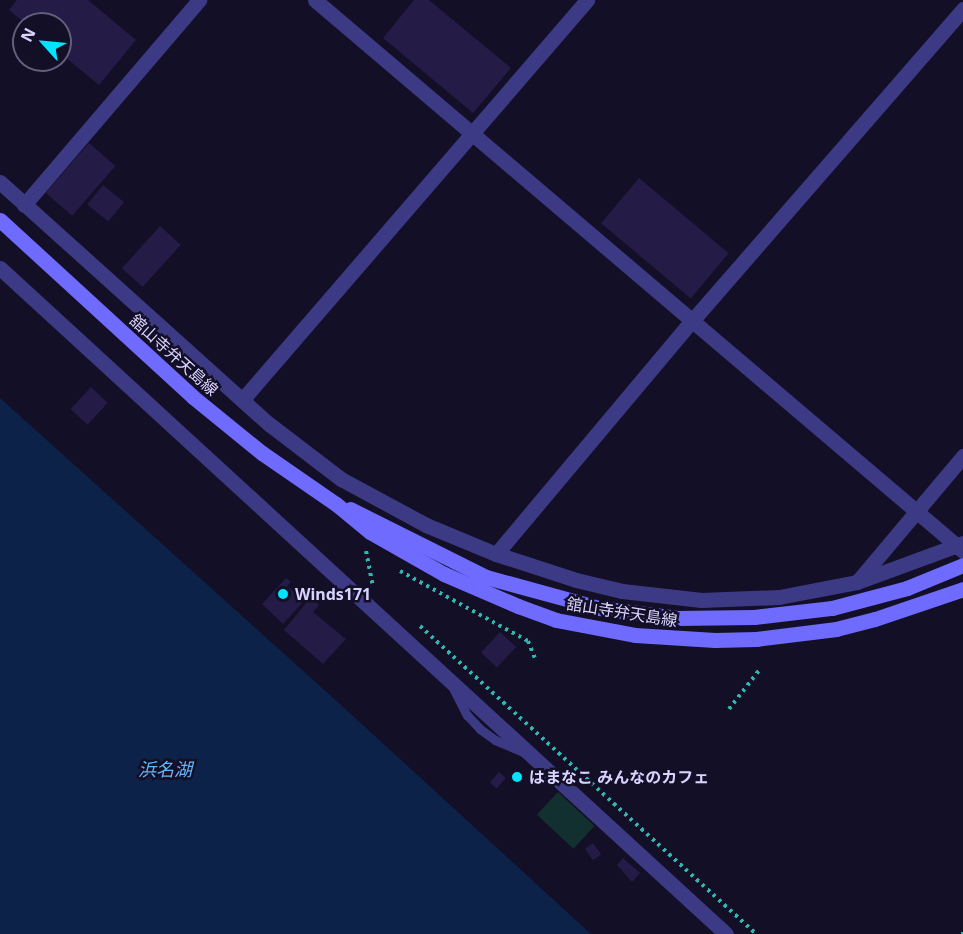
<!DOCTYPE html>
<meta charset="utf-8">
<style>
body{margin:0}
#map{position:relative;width:963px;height:934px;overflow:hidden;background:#130f26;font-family:"Noto Sans","Noto Sans JP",sans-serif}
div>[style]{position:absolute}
.green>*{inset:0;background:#12302f;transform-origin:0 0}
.water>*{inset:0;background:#0c2248}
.building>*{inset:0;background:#241b47;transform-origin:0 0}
.path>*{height:4px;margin-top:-2px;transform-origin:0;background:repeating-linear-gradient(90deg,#2fb8b0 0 3px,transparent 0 7.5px)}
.service>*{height:9px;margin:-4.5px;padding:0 4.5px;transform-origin:4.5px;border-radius:4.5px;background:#3d3a85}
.minor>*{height:15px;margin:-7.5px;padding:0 7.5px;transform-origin:7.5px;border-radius:7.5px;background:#3d3a85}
.secondary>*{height:15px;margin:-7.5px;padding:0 7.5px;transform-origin:7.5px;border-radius:7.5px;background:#6f6bff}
.dots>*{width:16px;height:16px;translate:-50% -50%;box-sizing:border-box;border:3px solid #130f26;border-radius:50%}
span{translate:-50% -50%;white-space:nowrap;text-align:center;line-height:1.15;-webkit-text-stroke:5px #130f26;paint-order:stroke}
.street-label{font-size:16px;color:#d9d4ff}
.poi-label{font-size:16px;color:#d9d4ff;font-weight:700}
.left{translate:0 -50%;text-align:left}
.water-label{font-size:18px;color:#62b6ff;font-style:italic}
.north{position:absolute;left:12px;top:12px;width:60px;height:60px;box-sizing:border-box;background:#130f26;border:2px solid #625e7d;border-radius:50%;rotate:297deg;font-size:16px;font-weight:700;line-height:24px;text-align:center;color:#d9d4ff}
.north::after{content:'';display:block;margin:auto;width:21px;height:27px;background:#00e5ff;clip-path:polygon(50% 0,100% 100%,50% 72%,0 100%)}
</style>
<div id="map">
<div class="green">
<i style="left:558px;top:792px;width:50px;height:31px;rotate:43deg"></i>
</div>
<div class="water">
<i style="clip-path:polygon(0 398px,341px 705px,591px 934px,0 934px)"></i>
</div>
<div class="building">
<i style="clip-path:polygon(17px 0,88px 0,136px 40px,99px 85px,60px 53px,60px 24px,26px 24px,9px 10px)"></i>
<i style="clip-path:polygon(414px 0,429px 0,511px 68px,473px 113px,383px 38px)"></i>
<i style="left:89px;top:143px;width:35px;height:66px;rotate:41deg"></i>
<i style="left:639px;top:178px;width:117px;height:59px;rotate:40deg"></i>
<i style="left:103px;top:185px;width:27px;height:25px;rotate:39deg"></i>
<i style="left:160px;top:226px;width:28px;height:57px;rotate:42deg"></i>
<i style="left:91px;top:387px;width:23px;height:30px;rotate:43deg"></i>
<i style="clip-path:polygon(286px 578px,291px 582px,287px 586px,304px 601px,283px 624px,262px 604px)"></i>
<i style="clip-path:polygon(311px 597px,319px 605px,313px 612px,346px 639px,323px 664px,284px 630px)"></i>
<i style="left:500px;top:632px;width:22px;height:28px;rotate:43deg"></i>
<i style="left:515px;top:769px;width:14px;height:10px;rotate:45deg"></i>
<i style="left:499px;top:772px;width:9px;height:14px;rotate:41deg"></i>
<i style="left:593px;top:843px;width:14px;height:10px;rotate:54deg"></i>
<i style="clip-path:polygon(623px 858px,640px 873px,632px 882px,617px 865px)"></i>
</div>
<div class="path">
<i style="left:366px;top:551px;width:33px;rotate:79deg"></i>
<i style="left:400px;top:571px;width:146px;rotate:28.7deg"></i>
<i style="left:528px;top:641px;width:18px;rotate:68deg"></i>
<i style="left:420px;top:626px;width:456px;rotate:42.5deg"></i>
<i style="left:729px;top:709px;width:51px;rotate:-52.2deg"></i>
<i style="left:961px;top:934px;width:2px"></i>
</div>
<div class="service">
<i style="left:452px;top:686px;width:33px;rotate:63deg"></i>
<i style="left:467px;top:715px;width:19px;rotate:47deg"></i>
<i style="left:480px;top:729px;width:19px;rotate:36deg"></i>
<i style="left:495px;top:740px;width:33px;rotate:23deg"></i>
</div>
<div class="minor">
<i style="left:315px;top:0;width:851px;rotate:40.37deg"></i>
<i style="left:0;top:182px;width:362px;rotate:42deg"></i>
<i style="left:269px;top:424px;width:91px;rotate:37.4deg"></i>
<i style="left:341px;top:479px;width:97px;rotate:28.4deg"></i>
<i style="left:426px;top:525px;width:76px;rotate:22.5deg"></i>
<i style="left:496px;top:554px;width:84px;rotate:18deg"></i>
<i style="left:576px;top:580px;width:47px;rotate:13.4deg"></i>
<i style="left:622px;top:591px;width:80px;rotate:6.5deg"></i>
<i style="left:701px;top:600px;width:78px;rotate:-2.2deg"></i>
<i style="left:779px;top:597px;width:79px;rotate:-10.9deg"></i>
<i style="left:857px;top:582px;width:165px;rotate:-49.9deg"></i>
<i style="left:24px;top:205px;width:270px;rotate:-49.5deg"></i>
<i style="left:0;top:268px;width:985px;rotate:42.53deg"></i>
<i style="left:243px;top:399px;width:527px;rotate:-49.23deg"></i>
<i style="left:496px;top:554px;width:303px;rotate:-50deg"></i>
<i style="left:691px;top:322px;width:415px;rotate:-49deg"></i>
<i style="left:857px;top:582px;width:113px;rotate:-20.2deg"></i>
</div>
<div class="secondary">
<i style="left:0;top:220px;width:262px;rotate:42.5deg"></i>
<i style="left:193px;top:397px;width:89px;rotate:39.1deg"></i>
<i style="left:262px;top:453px;width:90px;rotate:34.6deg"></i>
<i style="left:336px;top:504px;width:44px;rotate:39.5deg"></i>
<i style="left:370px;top:532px;width:85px;rotate:29.6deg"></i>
<i style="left:444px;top:574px;width:81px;rotate:23.4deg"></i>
<i style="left:518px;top:606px;width:40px;rotate:20.2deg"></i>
<i style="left:556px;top:620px;width:80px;rotate:10.8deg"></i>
<i style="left:635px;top:635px;width:80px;rotate:3.6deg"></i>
<i style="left:715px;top:640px;width:41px;rotate:-1.4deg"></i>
<i style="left:756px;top:639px;width:81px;rotate:-7.1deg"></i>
<i style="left:836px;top:629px;width:40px;rotate:-14.4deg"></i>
<i style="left:875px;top:619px;width:93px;rotate:-18.8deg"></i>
<i style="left:350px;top:509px;width:152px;rotate:26.6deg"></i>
<i style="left:486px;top:577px;width:117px;rotate:15.3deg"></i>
<i style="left:599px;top:608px;width:79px;rotate:7.3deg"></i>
<i style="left:677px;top:618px;width:77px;rotate:-0.7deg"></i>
<i style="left:754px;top:617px;width:79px;rotate:-6.6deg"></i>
<i style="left:832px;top:608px;width:78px;rotate:-14.9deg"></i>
<i style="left:907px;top:588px;width:61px;rotate:-22.3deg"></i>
</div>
<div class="dots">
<i style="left:283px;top:594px;background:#00e5ff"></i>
<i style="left:517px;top:777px;background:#00e5ff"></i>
</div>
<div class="street-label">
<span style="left:174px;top:355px;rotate:42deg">舘山寺弁天島線</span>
<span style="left:622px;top:612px;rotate:9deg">舘山寺弁天島線</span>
</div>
<div class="poi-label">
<span class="left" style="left:295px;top:594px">Winds171</span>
<span class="left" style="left:529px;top:777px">はまなこ みんなのカフェ</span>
</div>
<div class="water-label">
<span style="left:165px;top:769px">浜名湖</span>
</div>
<div class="north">N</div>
</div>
